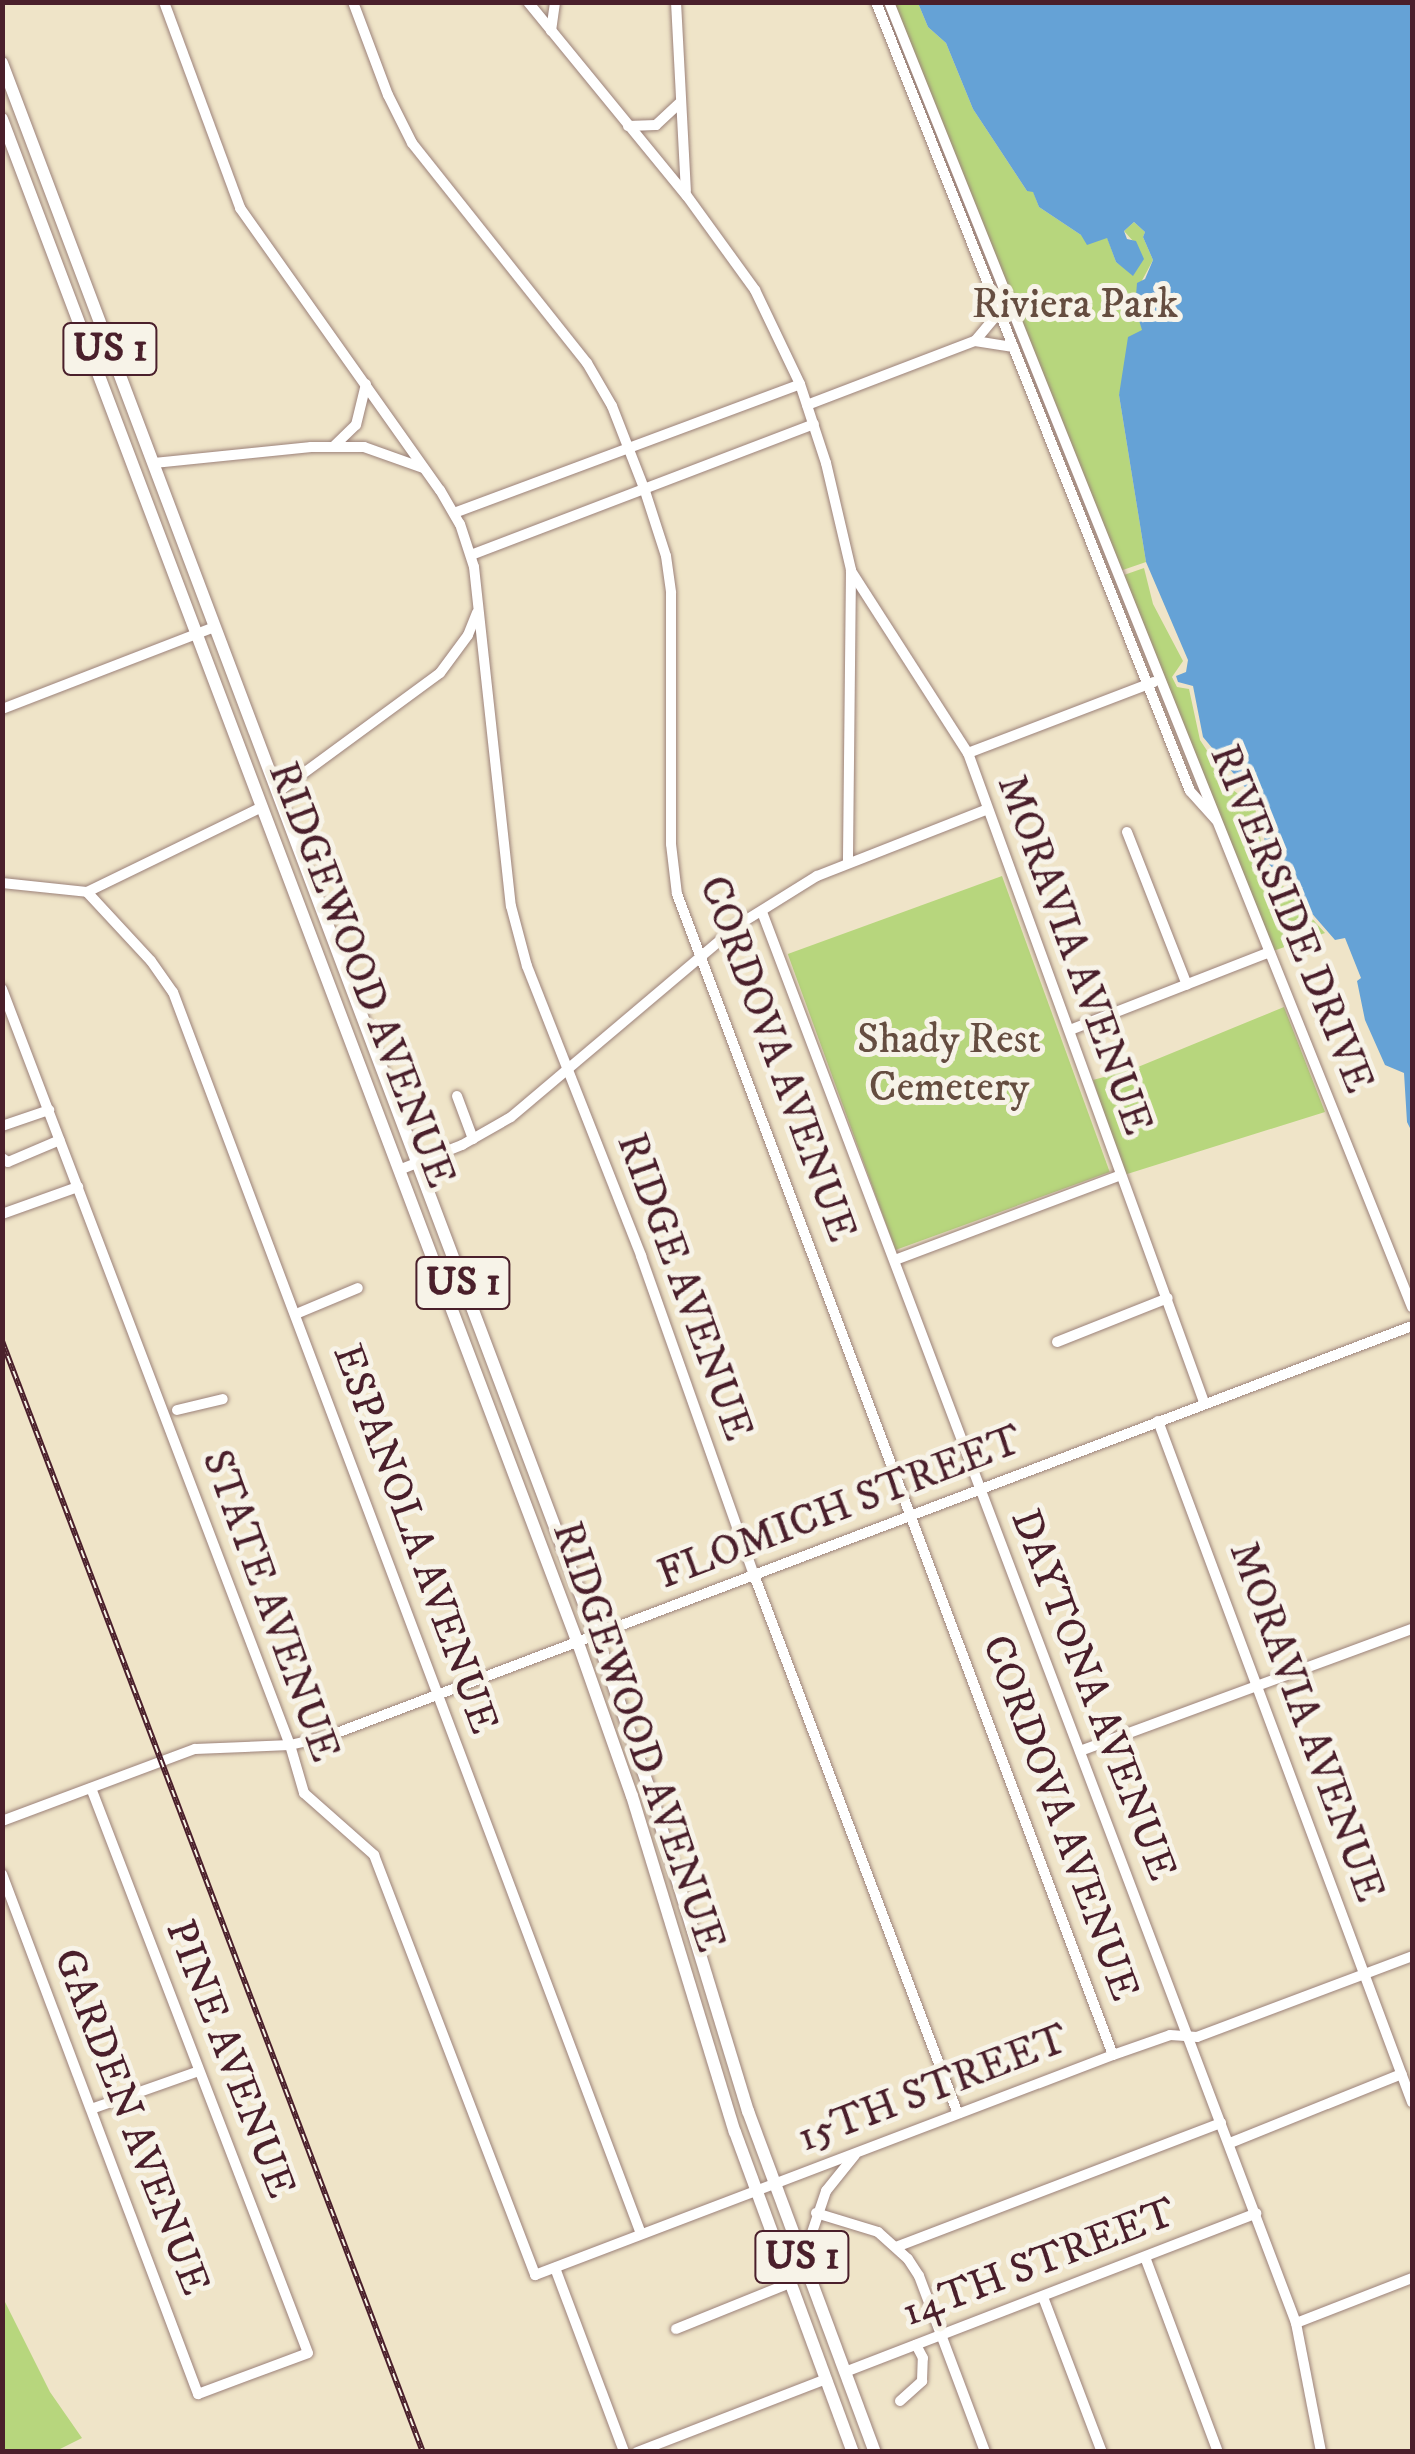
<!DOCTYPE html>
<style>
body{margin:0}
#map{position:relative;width:1415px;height:2454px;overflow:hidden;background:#efe4c8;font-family:"IM FELL DW Pica",serif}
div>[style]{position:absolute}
.green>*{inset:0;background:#b7d67d;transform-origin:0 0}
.water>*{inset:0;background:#65a2d6}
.roads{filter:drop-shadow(0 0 2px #9c827a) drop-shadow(0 0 2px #9c827a)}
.minor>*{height:10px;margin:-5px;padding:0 5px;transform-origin:5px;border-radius:5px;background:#fff}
.major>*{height:12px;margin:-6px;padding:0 6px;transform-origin:6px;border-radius:6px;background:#fff}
.rail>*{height:6px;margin-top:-3px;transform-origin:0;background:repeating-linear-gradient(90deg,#f7f3e8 0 8px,#4a1f2b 0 16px);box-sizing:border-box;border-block:2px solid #4a1f2b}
span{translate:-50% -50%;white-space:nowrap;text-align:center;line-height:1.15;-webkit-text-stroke:10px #f7f3e8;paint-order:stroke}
.shield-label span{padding:2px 8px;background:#f7f3e8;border:2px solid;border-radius:8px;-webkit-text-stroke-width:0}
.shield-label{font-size:40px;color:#4a1f2b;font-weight:700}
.park-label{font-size:42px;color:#654d40}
.street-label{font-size:42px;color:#4a1f2b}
.frame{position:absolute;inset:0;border:5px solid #4a1f2b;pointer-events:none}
</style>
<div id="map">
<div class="green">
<i style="clip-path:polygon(890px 3px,918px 3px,928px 27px,946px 43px,973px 109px,1027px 191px,1033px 191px,1039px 207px,1081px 235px,1107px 237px,1116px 262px,1134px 275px,1133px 241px,1124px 231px,1134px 222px,1145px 232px,1143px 237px,1153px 260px,1138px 288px,1135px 309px,1143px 331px,1119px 395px,1146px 562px,1117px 572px)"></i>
<i style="clip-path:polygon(1144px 568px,1153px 604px,1183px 661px,1172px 677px,1177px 687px,1189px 689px,1200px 740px,1233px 790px,1255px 807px,1265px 866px,1325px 933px,1273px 951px,1124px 575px)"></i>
<i style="left:1002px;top:876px;width:315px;height:228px;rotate:70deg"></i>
<i style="clip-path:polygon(1284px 1007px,1325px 1112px,1124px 1175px,1093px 1080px,1133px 1069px)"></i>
<i style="clip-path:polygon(3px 2298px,50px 2392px,82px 2438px,56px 2451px,3px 2451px)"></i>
</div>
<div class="water">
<i style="clip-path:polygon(918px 3px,1412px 3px,1412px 1132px,1407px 1122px,1404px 1073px,1385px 1065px,1365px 1020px,1357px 981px,1361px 978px,1345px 938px,1335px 940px,1268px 863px,1259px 804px,1203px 737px,1193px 686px,1178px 682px,1176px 676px,1186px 672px,1188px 660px,1146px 562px,1119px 395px,1128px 337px,1142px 330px,1135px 308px,1137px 283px,1145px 279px,1153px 260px,1143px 237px,1145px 232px,1134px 222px,1124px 231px,1127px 239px,1136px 241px,1144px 259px,1133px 276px,1116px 262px,1107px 238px,1087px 245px,1081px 235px,1039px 207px,1033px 192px,1027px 191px,973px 109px,946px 43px,928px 27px)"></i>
</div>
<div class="roads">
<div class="minor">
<i style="left:164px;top:2px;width:220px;rotate:69.7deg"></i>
<i style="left:240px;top:208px;width:346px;rotate:54.7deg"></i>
<i style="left:440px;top:490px;width:39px;rotate:60deg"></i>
<i style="left:460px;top:524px;width:45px;rotate:72deg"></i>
<i style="left:474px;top:567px;width:341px;rotate:83.8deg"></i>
<i style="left:511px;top:906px;width:62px;rotate:75.1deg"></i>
<i style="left:527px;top:966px;width:312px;rotate:68.5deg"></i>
<i style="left:641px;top:1256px;width:338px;rotate:70.5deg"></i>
<i style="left:754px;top:1575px;width:576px;rotate:69.27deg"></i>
<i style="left:353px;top:2px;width:99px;rotate:69.4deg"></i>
<i style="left:388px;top:95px;width:54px;rotate:63.4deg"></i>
<i style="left:412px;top:143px;width:281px;rotate:51.5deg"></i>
<i style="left:587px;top:363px;width:50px;rotate:59.8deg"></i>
<i style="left:612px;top:406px;width:88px;rotate:68.7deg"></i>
<i style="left:644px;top:488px;width:71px;rotate:72.1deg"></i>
<i style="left:666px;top:556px;width:37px;rotate:82deg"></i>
<i style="left:671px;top:593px;width:251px;rotate:90deg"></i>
<i style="left:671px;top:844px;width:50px;rotate:83.2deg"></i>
<i style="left:677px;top:894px;width:1240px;rotate:69.42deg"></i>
<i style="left:528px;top:2px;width:251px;rotate:50.7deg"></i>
<i style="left:687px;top:196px;width:116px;rotate:54.1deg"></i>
<i style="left:755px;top:290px;width:104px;rotate:64.4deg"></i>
<i style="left:800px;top:384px;width:83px;rotate:71.8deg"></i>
<i style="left:826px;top:463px;width:110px;rotate:76.8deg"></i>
<i style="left:851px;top:570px;width:292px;rotate:90.6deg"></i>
<i style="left:676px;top:2px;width:189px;rotate:87deg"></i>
<i style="left:876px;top:2px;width:849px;rotate:68.3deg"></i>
<i style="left:1190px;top:791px;width:39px;rotate:48deg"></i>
<i style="left:889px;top:2px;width:1406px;rotate:68.16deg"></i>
<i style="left:551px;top:31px;width:29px;rotate:-82deg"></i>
<i style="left:628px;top:126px;width:28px;rotate:-2deg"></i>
<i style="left:656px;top:125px;width:33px;rotate:-43deg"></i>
<i style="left:975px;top:341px;width:39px;rotate:-50deg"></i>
<i style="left:807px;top:405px;width:180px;rotate:-20.9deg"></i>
<i style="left:975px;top:341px;width:39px;rotate:9deg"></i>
<i style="left:334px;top:446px;width:30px;rotate:-44deg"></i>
<i style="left:356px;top:425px;width:42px;rotate:-76.3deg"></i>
<i style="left:154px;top:463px;width:158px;rotate:-5.8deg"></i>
<i style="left:311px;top:447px;width:53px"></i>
<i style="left:364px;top:447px;width:63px;rotate:19.6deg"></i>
<i style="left:454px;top:513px;width:369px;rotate:-20.4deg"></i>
<i style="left:471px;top:555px;width:367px;rotate:-20.9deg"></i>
<i style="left:851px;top:571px;width:216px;rotate:57.3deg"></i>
<i style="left:968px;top:753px;width:691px;rotate:70.02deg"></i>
<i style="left:2px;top:709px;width:228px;rotate:-21.1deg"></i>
<i style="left:968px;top:753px;width:199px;rotate:-20.9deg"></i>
<i style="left:278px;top:792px;width:201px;rotate:-36.3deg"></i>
<i style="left:440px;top:673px;width:47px;rotate:-53.6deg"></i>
<i style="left:468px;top:635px;width:24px;rotate:-68deg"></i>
<i style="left:1127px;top:832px;width:164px;rotate:68.6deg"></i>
<i style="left:2px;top:883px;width:85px;rotate:6deg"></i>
<i style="left:87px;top:892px;width:195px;rotate:-25.9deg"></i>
<i style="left:87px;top:892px;width:94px;rotate:47.2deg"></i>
<i style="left:151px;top:961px;width:38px;rotate:55deg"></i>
<i style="left:173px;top:992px;width:1327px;rotate:69.35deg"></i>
<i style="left:762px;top:912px;width:1509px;rotate:69.27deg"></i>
<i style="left:1296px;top:2323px;width:131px;rotate:79deg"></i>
<i style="left:2px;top:989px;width:809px;rotate:69.15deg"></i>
<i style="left:290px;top:1745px;width:50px;rotate:73.7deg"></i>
<i style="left:304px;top:1793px;width:94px;rotate:41.5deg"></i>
<i style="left:374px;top:1855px;width:450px;rotate:69deg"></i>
<i style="left:535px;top:2275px;width:618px;rotate:-20.84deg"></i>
<i style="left:1113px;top:2055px;width:60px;rotate:-19.3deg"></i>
<i style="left:1170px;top:2035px;width:27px;rotate:4deg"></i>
<i style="left:1197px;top:2037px;width:230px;rotate:-20.6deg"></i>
<i style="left:1070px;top:1030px;width:212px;rotate:-21.3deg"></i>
<i style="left:457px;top:1096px;width:46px;rotate:69.6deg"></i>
<i style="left:2px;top:1126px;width:50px;rotate:-18.8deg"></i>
<i style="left:2px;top:1158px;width:7px;rotate:34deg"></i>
<i style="left:8px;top:1162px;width:56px;rotate:-22.9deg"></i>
<i style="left:399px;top:1170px;width:68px;rotate:-21.6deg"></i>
<i style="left:462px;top:1145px;width:56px;rotate:-29.7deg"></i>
<i style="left:511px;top:1117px;width:297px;rotate:-40.2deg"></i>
<i style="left:738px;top:925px;width:93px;rotate:-31.8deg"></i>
<i style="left:817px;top:876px;width:180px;rotate:-21.4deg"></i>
<i style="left:2px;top:1214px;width:81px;rotate:-19.6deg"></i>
<i style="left:895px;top:1260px;width:239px;rotate:-20.6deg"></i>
<i style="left:296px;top:1314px;width:67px;rotate:-22.8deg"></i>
<i style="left:1057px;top:1342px;width:119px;rotate:-21.6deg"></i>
<i style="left:177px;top:1410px;width:47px;rotate:-13.4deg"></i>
<i style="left:1158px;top:1421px;width:727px;rotate:69.55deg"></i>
<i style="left:1080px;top:1751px;width:354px;rotate:-20.2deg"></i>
<i style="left:2px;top:1821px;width:206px;rotate:-20.5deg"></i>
<i style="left:195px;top:1749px;width:95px;rotate:-2.4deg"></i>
<i style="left:290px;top:1745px;width:37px;rotate:-13deg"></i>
<i style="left:326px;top:1737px;width:1161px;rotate:-20.73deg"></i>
<i style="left:2px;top:1874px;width:556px;rotate:69.35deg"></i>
<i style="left:198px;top:2394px;width:117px;rotate:-20.4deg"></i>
<i style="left:308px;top:2353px;width:605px;rotate:-111.01deg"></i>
<i style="left:94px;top:2108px;width:111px;rotate:-19.4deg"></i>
<i style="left:1230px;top:2143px;width:185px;rotate:-21.9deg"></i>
<i style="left:816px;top:2213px;width:65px;rotate:17deg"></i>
<i style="left:878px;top:2232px;width:40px;rotate:42deg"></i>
<i style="left:908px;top:2259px;width:20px;rotate:57deg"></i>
<i style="left:919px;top:2276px;width:188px;rotate:69.4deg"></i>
<i style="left:896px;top:2247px;width:348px;rotate:-20.9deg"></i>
<i style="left:1145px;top:2257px;width:208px;rotate:69.5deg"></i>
<i style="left:803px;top:2259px;width:72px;rotate:-71.3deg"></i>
<i style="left:826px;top:2191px;width:46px;rotate:-51.1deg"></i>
<i style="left:555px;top:2268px;width:197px;rotate:69.4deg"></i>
<i style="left:1043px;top:2297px;width:166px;rotate:69.2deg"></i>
<i style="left:1296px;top:2323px;width:124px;rotate:-21.2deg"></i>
<i style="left:676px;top:2329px;width:123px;rotate:-22deg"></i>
<i style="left:845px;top:2372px;width:441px;rotate:-21.1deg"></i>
<i style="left:900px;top:2401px;width:30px;rotate:-42deg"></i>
<i style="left:922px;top:2381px;width:23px;rotate:-88deg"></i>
<i style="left:923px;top:2358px;width:15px;rotate:-118deg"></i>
<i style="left:637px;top:2452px;width:203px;rotate:-21.1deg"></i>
</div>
<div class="major">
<i style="left:2px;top:63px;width:1699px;rotate:69.31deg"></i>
<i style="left:602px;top:1652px;width:150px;rotate:71deg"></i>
<i style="left:651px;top:1794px;width:332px;rotate:73deg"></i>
<i style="left:748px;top:2111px;width:364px;rotate:69.6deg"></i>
<i style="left:2px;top:119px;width:1629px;rotate:69.3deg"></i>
<i style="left:578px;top:1643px;width:162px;rotate:70.6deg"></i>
<i style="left:632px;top:1796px;width:351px;rotate:73deg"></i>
<i style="left:735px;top:2132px;width:341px;rotate:69.8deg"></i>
</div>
</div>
<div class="rail">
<i style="left:2px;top:1341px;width:1188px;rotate:69.25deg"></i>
</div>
<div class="shield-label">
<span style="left:110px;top:349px">US 1</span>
<span style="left:463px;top:1283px">US 1</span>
<span style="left:802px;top:2257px">US 1</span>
</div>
<div class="park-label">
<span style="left:1075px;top:305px">Riviera Park</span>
<span style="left:949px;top:1064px">Shady Rest<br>Cemetery</span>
</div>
<div class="street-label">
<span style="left:1291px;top:919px;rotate:68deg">RIVERSIDE DRIVE</span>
<span style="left:1074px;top:955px;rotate:70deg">MORAVIA AVENUE</span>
<span style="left:361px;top:975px;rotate:69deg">RIDGEWOOD AVENUE</span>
<span style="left:777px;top:1059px;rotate:70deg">CORDOVA AVENUE</span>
<span style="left:684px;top:1287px;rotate:70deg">RIDGE AVENUE</span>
<span style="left:840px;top:1508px;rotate:-21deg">FLOMICH STREET</span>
<span style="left:415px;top:1539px;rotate:70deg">ESPANOLA AVENUE</span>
<span style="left:270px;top:1606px;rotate:70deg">STATE AVENUE</span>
<span style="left:1093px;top:1695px;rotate:69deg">DAYTONA AVENUE</span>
<span style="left:1306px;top:1722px;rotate:70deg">MORAVIA AVENUE</span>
<span style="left:638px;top:1737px;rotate:71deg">RIDGEWOOD AVENUE</span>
<span style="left:1060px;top:1818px;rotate:70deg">CORDOVA AVENUE</span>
<span style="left:230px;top:2059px;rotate:69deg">PINE AVENUE</span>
<span style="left:933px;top:2089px;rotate:-21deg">15TH STREET</span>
<span style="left:131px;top:2122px;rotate:69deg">GARDEN AVENUE</span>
<span style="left:1039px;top:2263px;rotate:-21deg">14TH STREET</span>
</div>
<div class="frame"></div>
</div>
